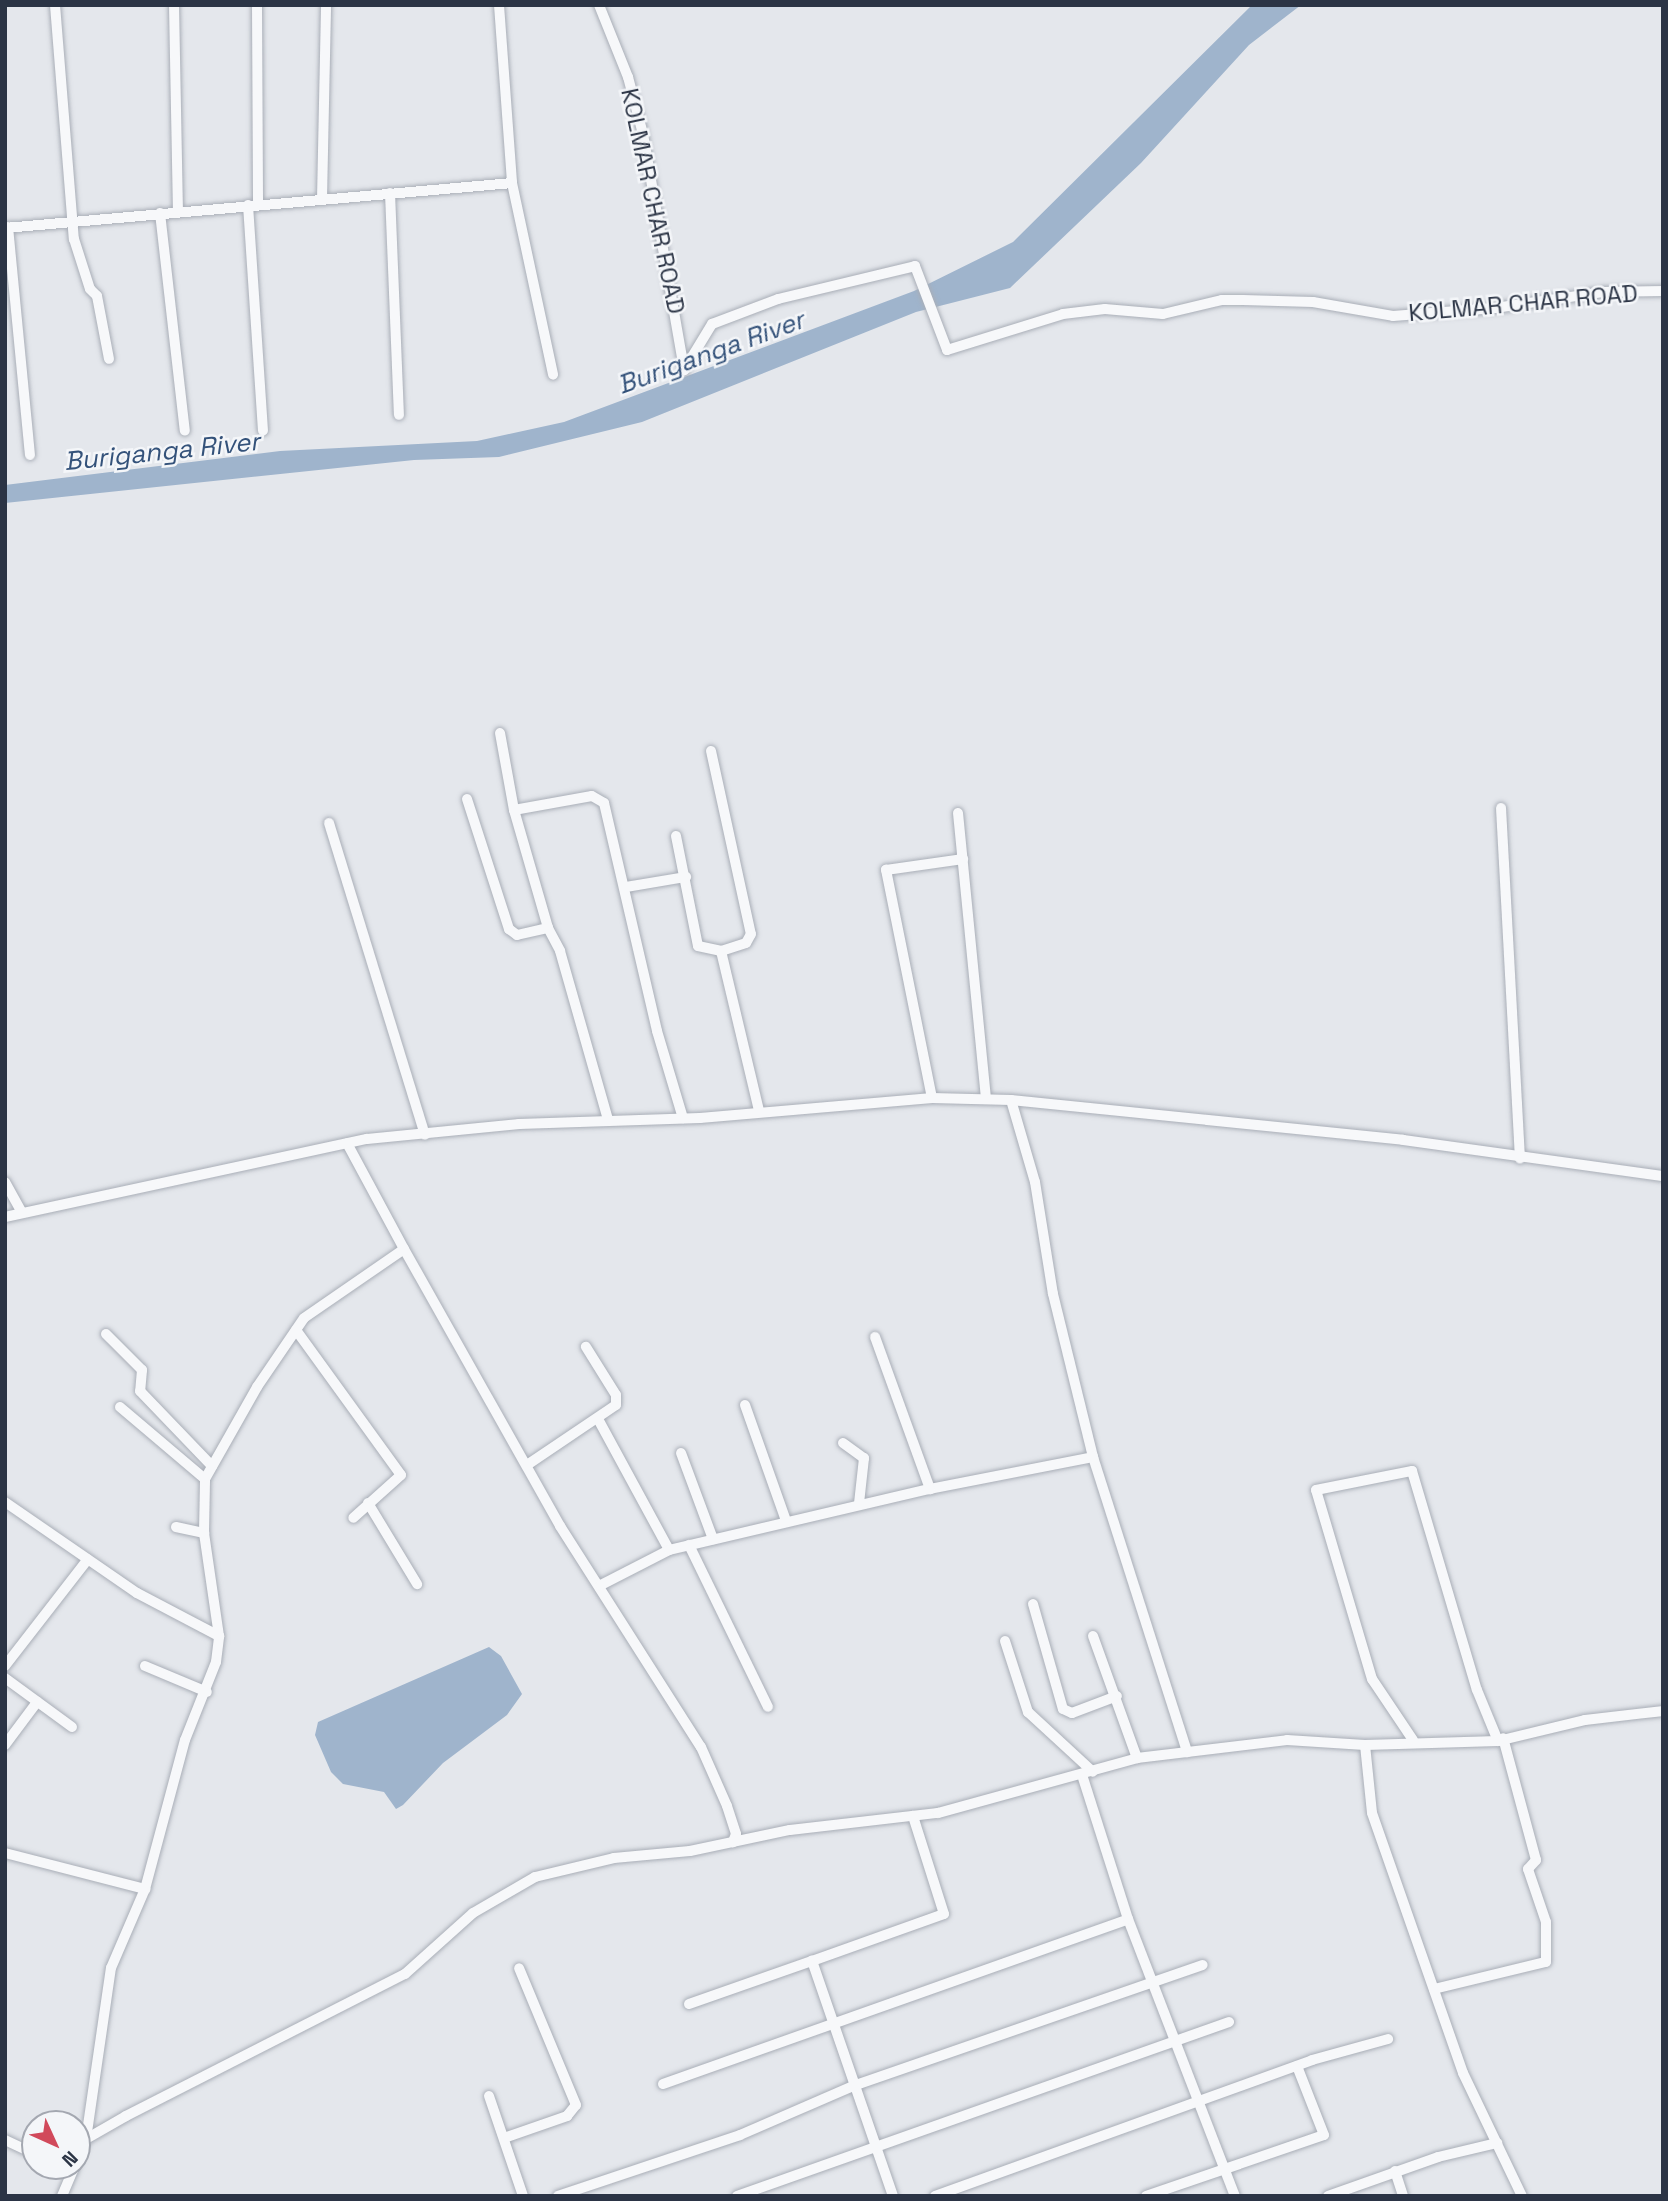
<!DOCTYPE html>
<style>
body{margin:0}
#map{position:relative;width:1668px;height:2201px;overflow:hidden;background:#e4e7ec;font-family:"Space Grotesk",sans-serif}
div>[style]{position:absolute}
.water>*{inset:0;background:#9fb4cc}
.roads{filter:drop-shadow(0 0 2px #a9aeb7) drop-shadow(0 0 2px #a9aeb7)}
.minor>*{height:10px;margin:-5px;padding:0 5px;transform-origin:5px;border-radius:5px;background:#f7f8fa}
span{translate:-50% -50%;white-space:nowrap;text-align:center;line-height:1.15;-webkit-text-stroke:5px #f4f6f9;paint-order:stroke}
.street-label{font-size:24px;color:#2b3445}
.water-label{font-size:26px;color:#34527a;font-style:italic}
.frame{position:absolute;inset:0;border:7px solid #2b3445;pointer-events:none}
.north{position:absolute;left:21px;top:2110px;width:70px;height:70px;box-sizing:border-box;background:#f4f6f9;border:2px solid #a4a8b1;border-radius:50%;rotate:135deg;font-size:19px;font-weight:700;line-height:28px;text-align:center;color:#2b3445}
.north::after{content:'';display:block;margin:auto;width:24px;height:32px;background:#d1495b;clip-path:polygon(50% 0,100% 100%,50% 72%,0 100%)}
</style>
<div id="map">
<div class="water">
<i style="clip-path:polygon(1252px 5px,1301px 5px,1249px 45px,1141px 163px,1010px 288px,916px 312px,642px 422px,499px 457px,414px 460px,5px 503px,5px 485px,280px 451px,477px 441px,564px 422px,914px 291px,1013px 242px)"></i>
<i style="clip-path:polygon(489px 1647px,501px 1656px,522px 1694px,507px 1715px,443px 1763px,403px 1805px,396px 1809px,384px 1792px,343px 1784px,331px 1772px,315px 1735px,318px 1722px)"></i>
</div>
<div class="roads">
<div class="minor">
<i style="left:55px;top:5px;width:235px;rotate:85.4deg"></i>
<i style="left:74px;top:239px;width:52px;rotate:72.3deg"></i>
<i style="left:90px;top:289px;width:10px;rotate:45deg"></i>
<i style="left:97px;top:296px;width:64px;rotate:79.2deg"></i>
<i style="left:174px;top:5px;width:206px;rotate:88.9deg"></i>
<i style="left:257px;top:5px;width:199px;rotate:89.7deg"></i>
<i style="left:499px;top:5px;width:178px;rotate:85.8deg"></i>
<i style="left:512px;top:183px;width:196px;rotate:77.9deg"></i>
<i style="left:599px;top:5px;width:78px;rotate:68.1deg"></i>
<i style="left:628px;top:77px;width:59px;rotate:75.3deg"></i>
<i style="left:643px;top:134px;width:240px;rotate:80.1deg"></i>
<i style="left:684px;top:370px;width:54px;rotate:-58.7deg"></i>
<i style="left:712px;top:324px;width:71px;rotate:-20.7deg"></i>
<i style="left:778px;top:299px;width:141px;rotate:-13.5deg"></i>
<i style="left:915px;top:266px;width:90px;rotate:69.1deg"></i>
<i style="left:947px;top:350px;width:121px;rotate:-17.2deg"></i>
<i style="left:1063px;top:314px;width:42px;rotate:-6.8deg"></i>
<i style="left:1105px;top:309px;width:58px;rotate:4.9deg"></i>
<i style="left:1163px;top:314px;width:61px;rotate:-13.3deg"></i>
<i style="left:1222px;top:300px;width:21px"></i>
<i style="left:1243px;top:300px;width:70px;rotate:1.6deg"></i>
<i style="left:1313px;top:302px;width:81px;rotate:9.9deg"></i>
<i style="left:1393px;top:316px;width:102px;rotate:-4.5deg"></i>
<i style="left:1495px;top:308px;width:109px;rotate:-8.4deg"></i>
<i style="left:1603px;top:292px;width:60px;rotate:-1deg"></i>
<i style="left:390px;top:193px;width:222px;rotate:87.7deg"></i>
<i style="left:322px;top:199px;width:194px;rotate:-88.8deg"></i>
<i style="left:248px;top:205px;width:226px;rotate:86.2deg"></i>
<i style="left:160px;top:213px;width:219px;rotate:83.5deg"></i>
<i style="left:8px;top:227px;width:229px;rotate:84.5deg"></i>
<i style="left:5px;top:228px;width:509px;rotate:-5.07deg"></i>
<i style="left:500px;top:733px;width:78px;rotate:79.7deg"></i>
<i style="left:514px;top:810px;width:123px;rotate:73.9deg"></i>
<i style="left:711px;top:751px;width:187px;rotate:77.7deg"></i>
<i style="left:751px;top:934px;width:10px;rotate:119deg"></i>
<i style="left:746px;top:943px;width:26px;rotate:162deg"></i>
<i style="left:721px;top:951px;width:164px;rotate:76.6deg"></i>
<i style="left:467px;top:799px;width:137px;rotate:72.1deg"></i>
<i style="left:509px;top:929px;width:10px;rotate:37deg"></i>
<i style="left:517px;top:935px;width:32px;rotate:-13deg"></i>
<i style="left:548px;top:928px;width:26px;rotate:62deg"></i>
<i style="left:560px;top:951px;width:175px;rotate:74.1deg"></i>
<i style="left:1501px;top:808px;width:351px;rotate:86.9deg"></i>
<i style="left:514px;top:810px;width:79px;rotate:-10.2deg"></i>
<i style="left:592px;top:796px;width:14px;rotate:30deg"></i>
<i style="left:604px;top:803px;width:234px;rotate:76.9deg"></i>
<i style="left:657px;top:1031px;width:91px;rotate:73.4deg"></i>
<i style="left:958px;top:813px;width:287px;rotate:84.4deg"></i>
<i style="left:329px;top:823px;width:326px;rotate:72.9deg"></i>
<i style="left:676px;top:836px;width:112px;rotate:78.7deg"></i>
<i style="left:698px;top:946px;width:24px;rotate:12deg"></i>
<i style="left:626px;top:887px;width:61px;rotate:-9.5deg"></i>
<i style="left:932px;top:1098px;width:233px;rotate:-101.4deg"></i>
<i style="left:886px;top:870px;width:78px;rotate:-8.1deg"></i>
<i style="left:1011px;top:1100px;width:85px;rotate:73.7deg"></i>
<i style="left:1035px;top:1182px;width:113px;rotate:80.9deg"></i>
<i style="left:1053px;top:1294px;width:168px;rotate:76.2deg"></i>
<i style="left:1093px;top:1457px;width:310px;rotate:72.3deg"></i>
<i style="left:5px;top:1182px;width:33px;rotate:61deg"></i>
<i style="left:5px;top:1217px;width:370px;rotate:-12.2deg"></i>
<i style="left:367px;top:1139px;width:153px;rotate:-5.6deg"></i>
<i style="left:519px;top:1124px;width:181px;rotate:-1.9deg"></i>
<i style="left:700px;top:1118px;width:233px;rotate:-4.9deg"></i>
<i style="left:932px;top:1098px;width:79px;rotate:1.5deg"></i>
<i style="left:1011px;top:1100px;width:394px;rotate:5.8deg"></i>
<i style="left:1403px;top:1140px;width:262px;rotate:7.9deg"></i>
<i style="left:404px;top:1249px;width:318px;rotate:60.6deg"></i>
<i style="left:560px;top:1526px;width:262px;rotate:57.5deg"></i>
<i style="left:701px;top:1747px;width:64px;rotate:66.2deg"></i>
<i style="left:727px;top:1806px;width:29px;rotate:72deg"></i>
<i style="left:736px;top:1834px;width:9px;rotate:111deg"></i>
<i style="left:296px;top:1330px;width:179px;rotate:54.1deg"></i>
<i style="left:401px;top:1475px;width:64px;rotate:138.1deg"></i>
<i style="left:106px;top:1334px;width:51px;rotate:45deg"></i>
<i style="left:142px;top:1370px;width:21px;rotate:95deg"></i>
<i style="left:140px;top:1391px;width:104px;rotate:46.2deg"></i>
<i style="left:875px;top:1337px;width:162px;rotate:70.1deg"></i>
<i style="left:930px;top:1489px;width:166px;rotate:-11.1deg"></i>
<i style="left:745px;top:1405px;width:123px;rotate:70.5deg"></i>
<i style="left:120px;top:1407px;width:111px;rotate:40.3deg"></i>
<i style="left:598px;top:1419px;width:149px;rotate:61.5deg"></i>
<i style="left:843px;top:1443px;width:26px;rotate:36deg"></i>
<i style="left:864px;top:1458px;width:45px;rotate:96.3deg"></i>
<i style="left:681px;top:1453px;width:92px;rotate:69.6deg"></i>
<i style="left:527px;top:1465px;width:107px;rotate:-34deg"></i>
<i style="left:616px;top:1405px;width:10px;rotate:-90deg"></i>
<i style="left:616px;top:1395px;width:57px;rotate:-122deg"></i>
<i style="left:5px;top:1502px;width:160px;rotate:34.6deg"></i>
<i style="left:137px;top:1593px;width:93px;rotate:27.7deg"></i>
<i style="left:368px;top:1503px;width:95px;rotate:58.8deg"></i>
<i style="left:176px;top:1527px;width:29px;rotate:12deg"></i>
<i style="left:689px;top:1545px;width:180px;rotate:64deg"></i>
<i style="left:601px;top:1585px;width:76px;rotate:-27.2deg"></i>
<i style="left:669px;top:1550px;width:268px;rotate:-13.2deg"></i>
<i style="left:1033px;top:1604px;width:109px;rotate:74.1deg"></i>
<i style="left:1063px;top:1709px;width:10px;rotate:24deg"></i>
<i style="left:1072px;top:1713px;width:48px;rotate:-20.7deg"></i>
<i style="left:1093px;top:1636px;width:130px;rotate:70.2deg"></i>
<i style="left:1005px;top:1641px;width:75px;rotate:72.1deg"></i>
<i style="left:1028px;top:1712px;width:88px;rotate:42.7deg"></i>
<i style="left:5px;top:1666px;width:135px;rotate:-52.2deg"></i>
<i style="left:145px;top:1666px;width:67px;rotate:22.8deg"></i>
<i style="left:5px;top:1678px;width:83px;rotate:36.2deg"></i>
<i style="left:1413px;top:1740px;width:73px;rotate:-123.9deg"></i>
<i style="left:1372px;top:1679px;width:197px;rotate:-106.5deg"></i>
<i style="left:1316px;top:1490px;width:98px;rotate:-11.2deg"></i>
<i style="left:1412px;top:1471px;width:228px;rotate:73.5deg"></i>
<i style="left:1477px;top:1690px;width:55px;rotate:67.6deg"></i>
<i style="left:5px;top:1745px;width:54px;rotate:-53.3deg"></i>
<i style="left:1365px;top:1745px;width:68px;rotate:84.1deg"></i>
<i style="left:1372px;top:1813px;width:275px;rotate:70.7deg"></i>
<i style="left:1463px;top:2073px;width:136px;rotate:64.4deg"></i>
<i style="left:5px;top:1853px;width:145px;rotate:14.4deg"></i>
<i style="left:1128px;top:1919px;width:297px;rotate:68.9deg"></i>
<i style="left:1434px;top:1989px;width:115px;rotate:-13.6deg"></i>
<i style="left:1546px;top:1962px;width:40px;rotate:-90deg"></i>
<i style="left:1546px;top:1922px;width:56px;rotate:-108.8deg"></i>
<i style="left:1528px;top:1869px;width:12px;rotate:-48deg"></i>
<i style="left:1536px;top:1860px;width:126px;rotate:-105.1deg"></i>
<i style="left:689px;top:2004px;width:130px;rotate:-19.3deg"></i>
<i style="left:663px;top:2084px;width:493px;rotate:-19.5deg"></i>
<i style="left:1128px;top:1919px;width:151px;rotate:-107.7deg"></i>
<i style="left:489px;top:2096px;width:106px;rotate:71.2deg"></i>
<i style="left:504px;top:2138px;width:67px;rotate:-19.2deg"></i>
<i style="left:567px;top:2116px;width:14px;rotate:-51deg"></i>
<i style="left:576px;top:2105px;width:148px;rotate:-112.6deg"></i>
<i style="left:86px;top:2139px;width:173px;rotate:-81.7deg"></i>
<i style="left:111px;top:1968px;width:86px;rotate:-66.7deg"></i>
<i style="left:145px;top:1889px;width:154px;rotate:-75deg"></i>
<i style="left:185px;top:1740px;width:84px;rotate:-68.3deg"></i>
<i style="left:216px;top:1662px;width:26px;rotate:-83deg"></i>
<i style="left:219px;top:1636px;width:104px;rotate:-98.3deg"></i>
<i style="left:204px;top:1533px;width:54px;rotate:-88.9deg"></i>
<i style="left:205px;top:1479px;width:106px;rotate:-60.5deg"></i>
<i style="left:257px;top:1387px;width:83px;rotate:-55.7deg"></i>
<i style="left:304px;top:1318px;width:121px;rotate:-34.6deg"></i>
<i style="left:404px;top:1249px;width:120px;rotate:-118.3deg"></i>
<i style="left:5px;top:2140px;width:33px;rotate:25deg"></i>
<i style="left:77px;top:2161px;width:24px;rotate:-68deg"></i>
<i style="left:86px;top:2139px;width:46px;rotate:-29.9deg"></i>
<i style="left:126px;top:2116px;width:313px;rotate:-27deg"></i>
<i style="left:405px;top:1974px;width:91px;rotate:-41.9deg"></i>
<i style="left:473px;top:1913px;width:72px;rotate:-30.1deg"></i>
<i style="left:535px;top:1877px;width:81px;rotate:-13.5deg"></i>
<i style="left:614px;top:1858px;width:76px;rotate:-5.3deg"></i>
<i style="left:690px;top:1851px;width:102px;rotate:-11.9deg"></i>
<i style="left:790px;top:1830px;width:149px;rotate:-6.6deg"></i>
<i style="left:938px;top:1813px;width:206px;rotate:-15.4deg"></i>
<i style="left:1137px;top:1758px;width:151px;rotate:-6.8deg"></i>
<i style="left:1287px;top:1740px;width:78px;rotate:3.7deg"></i>
<i style="left:1365px;top:1745px;width:133px;rotate:-1.7deg"></i>
<i style="left:1498px;top:1741px;width:89px;rotate:-13.6deg"></i>
<i style="left:1585px;top:1720px;width:79px;rotate:-6.6deg"></i>
<i style="left:63px;top:2166px;width:11px;rotate:22deg"></i>
<i style="left:1395px;top:2171px;width:26px;rotate:72deg"></i>
<i style="left:62px;top:2196px;width:33px;rotate:-67deg"></i>
<i style="left:558px;top:2196px;width:192px;rotate:-18.5deg"></i>
<i style="left:740px;top:2135px;width:123px;rotate:-23.4deg"></i>
<i style="left:853px;top:2086px;width:370px;rotate:-19.1deg"></i>
<i style="left:737px;top:2196px;width:522px;rotate:-19.48deg"></i>
<i style="left:893px;top:2196px;width:249px;rotate:-109deg"></i>
<i style="left:812px;top:1961px;width:140px;rotate:-19.6deg"></i>
<i style="left:944px;top:1914px;width:103px;rotate:-107.6deg"></i>
<i style="left:935px;top:2196px;width:401px;rotate:-19.8deg"></i>
<i style="left:1312px;top:2060px;width:79px;rotate:-15.4deg"></i>
<i style="left:1146px;top:2196px;width:188px;rotate:-18.9deg"></i>
<i style="left:1324px;top:2135px;width:74px;rotate:-111.4deg"></i>
<i style="left:1328px;top:2196px;width:117px;rotate:-19.5deg"></i>
<i style="left:1438px;top:2157px;width:61px;rotate:-13.3deg"></i>
</div>
</div>
<div class="street-label">
<span style="left:653px;top:201px;rotate:78deg">KOLMAR CHAR ROAD</span>
<span style="left:1523px;top:303px;rotate:-5deg">KOLMAR CHAR ROAD</span>
</div>
<div class="water-label">
<span style="left:711px;top:353px;rotate:-20deg">Buriganga River</span>
<span style="left:162px;top:452px;rotate:-6deg">Buriganga River</span>
</div>
<div class="frame"></div>
<div class="north">N</div>
</div>
